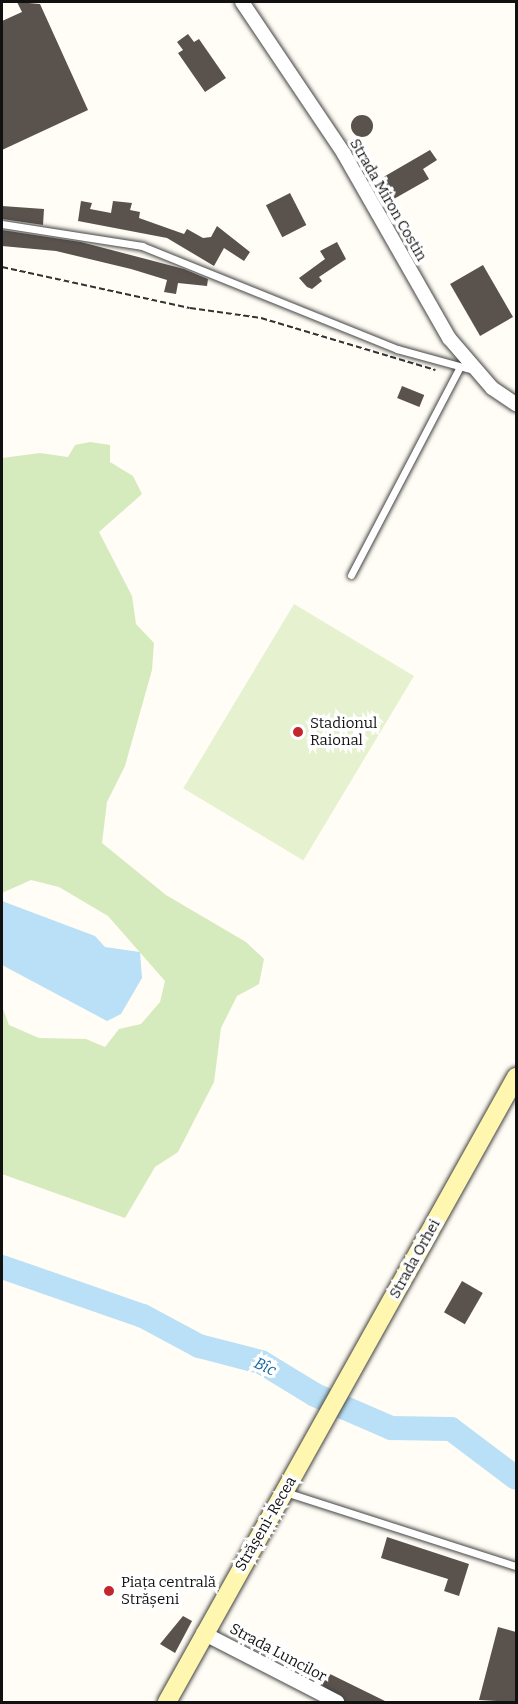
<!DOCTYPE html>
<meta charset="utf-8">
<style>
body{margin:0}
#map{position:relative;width:518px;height:1704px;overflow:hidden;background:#fffdf5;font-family:Bitter,serif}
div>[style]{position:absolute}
.green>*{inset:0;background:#d5ebbd}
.pitch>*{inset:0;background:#e6f2cf;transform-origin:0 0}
.water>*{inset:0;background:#b9e0f7}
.river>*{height:24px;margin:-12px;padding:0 12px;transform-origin:12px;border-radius:12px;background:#b9e0f7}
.building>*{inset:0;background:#5a524d;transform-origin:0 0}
.round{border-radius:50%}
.path>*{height:2px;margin-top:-1px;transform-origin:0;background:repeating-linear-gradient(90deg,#333 0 6px,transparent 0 9px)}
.roads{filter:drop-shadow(0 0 2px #444) drop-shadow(0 0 2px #444)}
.service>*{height:7px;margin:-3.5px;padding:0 3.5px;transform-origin:3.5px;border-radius:3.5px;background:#fff}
.minor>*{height:14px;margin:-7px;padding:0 7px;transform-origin:7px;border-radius:7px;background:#fff}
.secondary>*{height:18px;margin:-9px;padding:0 9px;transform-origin:9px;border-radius:9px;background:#fff6b0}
.dots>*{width:16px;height:16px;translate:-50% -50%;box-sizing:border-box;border:3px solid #fff;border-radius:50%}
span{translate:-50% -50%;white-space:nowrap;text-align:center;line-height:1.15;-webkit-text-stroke:6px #fff;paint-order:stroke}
.street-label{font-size:15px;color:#111}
.poi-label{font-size:15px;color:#111}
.left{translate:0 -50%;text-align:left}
.water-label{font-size:16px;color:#1768a6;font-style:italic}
.frame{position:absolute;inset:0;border:3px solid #111;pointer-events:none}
</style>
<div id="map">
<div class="green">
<i style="clip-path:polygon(90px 442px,110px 445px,110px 462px,133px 476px,142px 494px,99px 532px,132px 596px,136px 624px,154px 643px,152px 670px,125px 766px,107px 802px,102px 843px,166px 895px,246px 942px,264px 959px,259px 984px,237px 996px,221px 1028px,214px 1082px,178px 1152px,155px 1167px,125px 1218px,2px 1174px,2px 1006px,9px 1025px,39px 1038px,86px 1039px,105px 1047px,119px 1029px,141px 1024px,160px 1002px,165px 981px,108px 916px,59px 887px,31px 880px,2px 893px,2px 458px,40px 453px,68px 457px,75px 445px)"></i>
</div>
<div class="pitch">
<i style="left:294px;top:604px;width:140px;height:215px;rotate:31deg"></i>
</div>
<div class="water">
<i style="clip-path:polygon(2px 901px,95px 936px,105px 947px,140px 952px,142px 978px,121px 1014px,107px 1021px,2px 965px)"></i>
</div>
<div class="river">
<i style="left:2px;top:1267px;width:149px;rotate:19.2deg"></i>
<i style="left:143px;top:1316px;width:64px;rotate:28.2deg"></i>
<i style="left:199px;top:1346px;width:64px;rotate:14.5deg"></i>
<i style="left:261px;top:1362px;width:63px;rotate:31.4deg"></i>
<i style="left:315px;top:1395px;width:83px;rotate:23.5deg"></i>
<i style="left:391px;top:1428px;width:60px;rotate:1deg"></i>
<i style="left:451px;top:1429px;width:81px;rotate:37deg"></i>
</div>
<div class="building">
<i style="clip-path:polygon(17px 2px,40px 4px,88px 110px,2px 150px,2px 21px,22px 12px)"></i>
<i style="clip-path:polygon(188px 34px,194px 42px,199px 39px,226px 78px,205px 92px,178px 53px,183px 50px,177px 42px)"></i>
<i class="round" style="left:351px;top:115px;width:22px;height:22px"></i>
<i style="clip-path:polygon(430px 150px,437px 160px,423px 169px,429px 179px,392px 200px,380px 179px)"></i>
<i style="left:290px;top:193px;width:36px;height:27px;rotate:63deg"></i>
<i style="clip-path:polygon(81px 201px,92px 203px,90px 209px,111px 213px,113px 201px,132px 203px,130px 210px,140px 212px,139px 218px,184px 234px,187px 229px,203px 238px,211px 237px,217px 226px,250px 252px,244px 261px,224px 248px,214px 266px,167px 238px,78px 221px)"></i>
<i style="clip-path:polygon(2px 206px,44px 209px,43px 225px,2px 219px)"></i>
<i style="clip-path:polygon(2px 230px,81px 242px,184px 269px,208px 279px,207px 286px,178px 283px,176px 294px,164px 292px,167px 280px,131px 269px,56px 251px,2px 246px)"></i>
<i style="clip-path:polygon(337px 242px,346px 259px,319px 277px,322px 281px,312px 289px,307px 287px,299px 278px,325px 259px,320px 251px)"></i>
<i style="left:483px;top:265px;width:60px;height:38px;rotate:60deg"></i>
<i style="left:402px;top:386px;width:24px;height:13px;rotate:22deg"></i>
<i style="left:462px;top:1281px;width:24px;height:36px;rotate:30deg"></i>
<i style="clip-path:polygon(387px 1537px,469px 1564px,459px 1596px,444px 1591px,448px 1579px,381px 1558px)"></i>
<i style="clip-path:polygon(183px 1616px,192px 1621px,175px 1653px,160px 1644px)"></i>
<i style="clip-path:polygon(498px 1627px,516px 1632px,516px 1702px,479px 1700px)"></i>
<i style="clip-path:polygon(257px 1638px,274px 1647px,268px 1656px,251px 1648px)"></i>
<i style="clip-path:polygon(316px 1672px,326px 1677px,328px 1673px,387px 1702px,346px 1702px,313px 1679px)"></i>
</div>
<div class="path">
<i style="left:2px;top:267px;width:192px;rotate:12.3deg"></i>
<i style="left:190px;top:308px;width:72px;rotate:8deg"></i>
<i style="left:261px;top:318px;width:182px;rotate:16.6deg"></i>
</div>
<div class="roads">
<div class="service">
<i style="left:2px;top:224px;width:142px;rotate:8.9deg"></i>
<i style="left:142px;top:246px;width:275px;rotate:22deg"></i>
<i style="left:397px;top:349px;width:80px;rotate:15.3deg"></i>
<i style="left:351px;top:575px;width:233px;rotate:-62.4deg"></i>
<i style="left:285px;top:1492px;width:243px;rotate:17.8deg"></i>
</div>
<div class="minor">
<i style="left:242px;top:2px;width:183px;rotate:56.1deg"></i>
<i style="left:344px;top:154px;width:212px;rotate:60.3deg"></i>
<i style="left:449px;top:338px;width:66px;rotate:49.3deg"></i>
<i style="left:492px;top:388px;width:29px;rotate:34deg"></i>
<i style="left:203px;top:1633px;width:151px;rotate:27.2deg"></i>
</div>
<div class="secondary">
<i style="left:167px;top:1702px;width:716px;rotate:-60.82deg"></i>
</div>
</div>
<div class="dots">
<i style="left:298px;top:732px;background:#c4262e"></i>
<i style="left:109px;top:1591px;background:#c4262e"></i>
</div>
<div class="street-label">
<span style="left:388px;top:200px;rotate:60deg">Strada Miron Costin</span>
<span style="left:415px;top:1259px;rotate:-61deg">Strada Orhei</span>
<span style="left:266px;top:1524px;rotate:-60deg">Strășeni-Recea</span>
<span style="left:278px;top:1653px;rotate:28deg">Strada Luncilor</span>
</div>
<div class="poi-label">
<span class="left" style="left:310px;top:732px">Stadionul<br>Raional</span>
<span class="left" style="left:121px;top:1591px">Piața centrală<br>Strășeni</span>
</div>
<div class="water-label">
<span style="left:265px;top:1367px;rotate:25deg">Bîc</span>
</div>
<div class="frame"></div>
</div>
